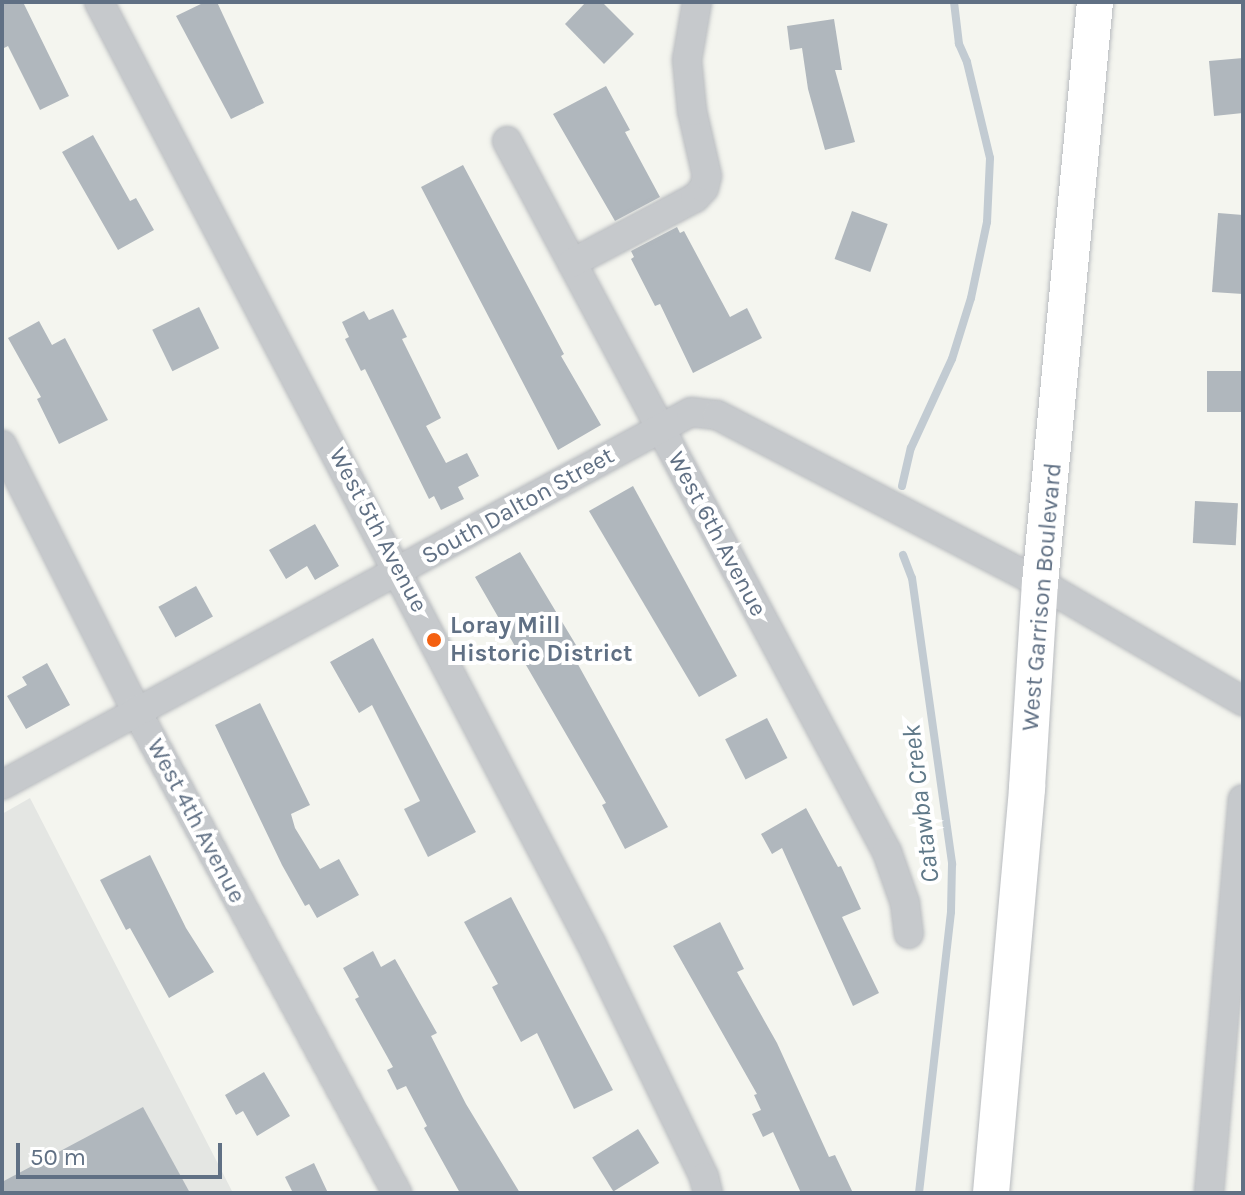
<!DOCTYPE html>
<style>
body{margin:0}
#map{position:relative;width:1245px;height:1195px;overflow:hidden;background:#f4f5ef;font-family:Karla,sans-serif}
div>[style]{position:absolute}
.built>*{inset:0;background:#e4e6e3}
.stream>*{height:8px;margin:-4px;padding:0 4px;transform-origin:4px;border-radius:4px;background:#c2cbd2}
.building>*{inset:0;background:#b0b7bd;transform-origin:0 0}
.roads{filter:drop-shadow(0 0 2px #b8bbbf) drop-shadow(0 0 2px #b8bbbf)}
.minor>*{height:28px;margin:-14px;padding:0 14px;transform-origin:14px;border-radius:14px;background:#c6c9cc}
.major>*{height:36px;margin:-18px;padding:0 18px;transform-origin:18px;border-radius:18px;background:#fff}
.dots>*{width:22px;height:22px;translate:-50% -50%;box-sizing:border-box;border:4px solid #fff;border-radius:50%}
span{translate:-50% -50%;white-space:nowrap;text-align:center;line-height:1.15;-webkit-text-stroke:8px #fff;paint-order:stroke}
.street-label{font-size:24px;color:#607084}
.poi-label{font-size:24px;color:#607084;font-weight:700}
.left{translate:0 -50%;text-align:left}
.water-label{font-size:26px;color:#607989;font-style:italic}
.frame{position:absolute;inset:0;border:4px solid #607084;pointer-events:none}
.scale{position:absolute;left:16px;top:1143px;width:206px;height:36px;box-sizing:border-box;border:4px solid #607084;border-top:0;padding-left:10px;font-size:24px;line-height:28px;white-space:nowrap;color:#607084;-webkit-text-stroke:6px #fff;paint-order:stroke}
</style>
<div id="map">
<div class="built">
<i style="clip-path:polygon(30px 798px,233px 1193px,2px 1193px,2px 814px)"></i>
</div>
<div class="stream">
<i style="left:902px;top:486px;width:39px;rotate:-77deg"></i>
<i style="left:911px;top:448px;width:98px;rotate:-65.3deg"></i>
<i style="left:952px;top:359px;width:64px;rotate:-72.7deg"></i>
<i style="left:971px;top:298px;width:78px;rotate:-78.1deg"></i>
<i style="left:987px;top:222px;width:64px;rotate:-87.3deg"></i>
<i style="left:990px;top:158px;width:99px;rotate:-103.5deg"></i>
<i style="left:967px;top:62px;width:20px;rotate:-114deg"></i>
<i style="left:959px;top:44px;width:42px;rotate:-96.8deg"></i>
<i style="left:903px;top:555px;width:25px;rotate:69deg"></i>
<i style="left:912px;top:578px;width:289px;rotate:82deg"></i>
<i style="left:952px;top:864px;width:48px;rotate:91.2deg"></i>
<i style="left:951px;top:912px;width:283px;rotate:96.5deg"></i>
</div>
<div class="building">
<i style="clip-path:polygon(2px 2px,23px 2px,69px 96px,40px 110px,8px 46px,2px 49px)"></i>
<i style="clip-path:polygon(205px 2px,217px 2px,264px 103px,231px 119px,176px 16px)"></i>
<i style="clip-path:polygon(586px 2px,602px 2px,634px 34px,604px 64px,565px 24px)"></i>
<i style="clip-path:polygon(834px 19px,842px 70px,835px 70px,855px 142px,825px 150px,808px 89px,802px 48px,790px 50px,787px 26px)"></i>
<i style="clip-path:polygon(1243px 58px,1243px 113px,1214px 116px,1209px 61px)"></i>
<i style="clip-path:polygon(606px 86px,630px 130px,625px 132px,660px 197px,615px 221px,553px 114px)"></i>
<i style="clip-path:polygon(93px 135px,130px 201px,136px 198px,154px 230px,118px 250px,62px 152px)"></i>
<i style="clip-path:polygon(463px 165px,564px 354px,561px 356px,601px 425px,558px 450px,421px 187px)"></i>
<i style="left:852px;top:211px;width:38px;height:51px;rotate:20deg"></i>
<i style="clip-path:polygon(1218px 213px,1243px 215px,1243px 294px,1212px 292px)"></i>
<i style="clip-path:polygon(677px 227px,680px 233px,684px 231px,730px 317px,747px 308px,762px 338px,693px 373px,660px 304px,655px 306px,631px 259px,634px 257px,631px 251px)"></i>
<i style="left:199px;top:307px;width:46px;height:52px;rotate:64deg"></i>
<i style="clip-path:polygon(393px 309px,407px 337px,402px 339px,441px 418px,426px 426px,446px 463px,467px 453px,479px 476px,458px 487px,464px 499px,441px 510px,434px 496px,429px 499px,365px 369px,361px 371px,345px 339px,349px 337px,342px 322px,364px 311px,369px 320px)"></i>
<i style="clip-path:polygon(39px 321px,52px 345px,65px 338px,108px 420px,59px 444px,37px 399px,41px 397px,8px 338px)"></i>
<i style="left:1243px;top:371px;width:41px;height:36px;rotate:90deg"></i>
<i style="clip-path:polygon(633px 486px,737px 676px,699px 697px,589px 511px)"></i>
<i style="left:1195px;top:501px;width:43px;height:42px;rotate:3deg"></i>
<i style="clip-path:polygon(315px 524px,339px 566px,315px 580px,307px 566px,286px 579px,269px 550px)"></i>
<i style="clip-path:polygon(520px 552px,582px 655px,575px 659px,668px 827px,625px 849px,602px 805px,606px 803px,475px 577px)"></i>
<i style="left:196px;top:586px;width:35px;height:43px;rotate:61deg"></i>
<i style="clip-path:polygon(373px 638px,476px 832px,428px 857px,404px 809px,420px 801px,372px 705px,359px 713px,330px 662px)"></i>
<i style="clip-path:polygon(47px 663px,70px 705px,26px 729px,7px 696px,27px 685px,22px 677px)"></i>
<i style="clip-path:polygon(260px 703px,310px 805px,291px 814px,295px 828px,320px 869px,339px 859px,359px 895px,317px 918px,309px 904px,305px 906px,282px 865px,215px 725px)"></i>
<i style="left:767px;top:718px;width:45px;height:47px;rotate:63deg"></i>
<i style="clip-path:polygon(806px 808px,838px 867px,841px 866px,861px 909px,842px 917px,879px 993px,853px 1006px,782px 848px,772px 854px,761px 834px)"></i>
<i style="clip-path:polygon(150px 855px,186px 928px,214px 972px,169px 998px,130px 928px,126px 930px,100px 880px)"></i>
<i style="clip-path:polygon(511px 897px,613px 1090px,574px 1109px,537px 1033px,521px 1042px,492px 987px,498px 984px,464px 922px)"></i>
<i style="clip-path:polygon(720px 922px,744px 969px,737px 972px,777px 1043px,829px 1157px,835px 1155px,853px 1193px,801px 1193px,773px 1132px,763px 1137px,752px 1114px,761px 1110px,754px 1095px,757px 1094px,673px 946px)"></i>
<i style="clip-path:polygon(373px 951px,381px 967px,395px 959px,437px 1033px,431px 1036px,466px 1104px,520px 1193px,460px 1193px,424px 1128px,427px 1126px,406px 1086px,397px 1090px,387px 1070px,393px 1067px,355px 999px,359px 997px,343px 968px)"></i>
<i style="clip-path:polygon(264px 1072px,290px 1116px,257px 1136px,243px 1111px,236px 1115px,225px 1095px)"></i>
<i style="clip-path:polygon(143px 1107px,190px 1193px,2px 1193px,2px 1182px)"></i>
<i style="left:638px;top:1129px;width:40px;height:54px;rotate:58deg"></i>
<i style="clip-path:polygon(314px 1163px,328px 1193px,293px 1193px,285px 1177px)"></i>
</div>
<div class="roads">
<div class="minor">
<i style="left:99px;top:2px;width:1062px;rotate:62.4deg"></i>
<i style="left:591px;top:943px;width:260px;rotate:64.2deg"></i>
<i style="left:704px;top:1177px;width:16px;rotate:76deg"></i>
<i style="left:507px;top:141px;width:806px;rotate:61.88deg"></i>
<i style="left:887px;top:852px;width:54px;rotate:70.6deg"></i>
<i style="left:905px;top:903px;width:31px;rotate:83deg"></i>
<i style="left:572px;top:263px;width:139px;rotate:-27.9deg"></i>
<i style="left:695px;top:198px;width:13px;rotate:-48deg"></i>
<i style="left:704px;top:188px;width:12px;rotate:-76deg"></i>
<i style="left:707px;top:176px;width:67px;rotate:-103deg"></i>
<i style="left:692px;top:111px;width:51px;rotate:-95.6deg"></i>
<i style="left:687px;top:60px;width:59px;rotate:-80.2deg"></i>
<i style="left:2px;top:445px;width:297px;rotate:63.2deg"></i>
<i style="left:136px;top:710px;width:549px;rotate:61.61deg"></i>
<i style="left:2px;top:785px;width:783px;rotate:-28.43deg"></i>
<i style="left:691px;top:412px;width:26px;rotate:7deg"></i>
<i style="left:717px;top:415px;width:364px;rotate:27.5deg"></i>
<i style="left:1040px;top:583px;width:235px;rotate:30.2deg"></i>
<i style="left:1209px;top:1193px;width:395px;rotate:-85.1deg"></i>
</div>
<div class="major">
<i style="left:991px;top:1193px;width:407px;rotate:-84.9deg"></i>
<i style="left:1027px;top:788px;width:205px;rotate:-86.4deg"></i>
<i style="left:1040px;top:583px;width:584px;rotate:-84.59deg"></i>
</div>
</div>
<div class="dots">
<i style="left:434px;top:640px;background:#f46010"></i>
</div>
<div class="street-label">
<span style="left:518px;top:506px;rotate:-29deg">South Dalton Street</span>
<span style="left:378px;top:530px;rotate:62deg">West 5th Avenue</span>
<span style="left:717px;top:534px;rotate:62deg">West 6th Avenue</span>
<span style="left:1042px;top:597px;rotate:-85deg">West Garrison Boulevard</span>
<span style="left:196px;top:821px;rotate:62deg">West 4th Avenue</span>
</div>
<div class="poi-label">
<span class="left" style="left:450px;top:640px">Loray Mill<br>Historic District</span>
</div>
<div class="water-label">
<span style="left:921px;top:804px;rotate:-97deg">Catawba Creek</span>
</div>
<div class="frame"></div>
<div class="scale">50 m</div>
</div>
